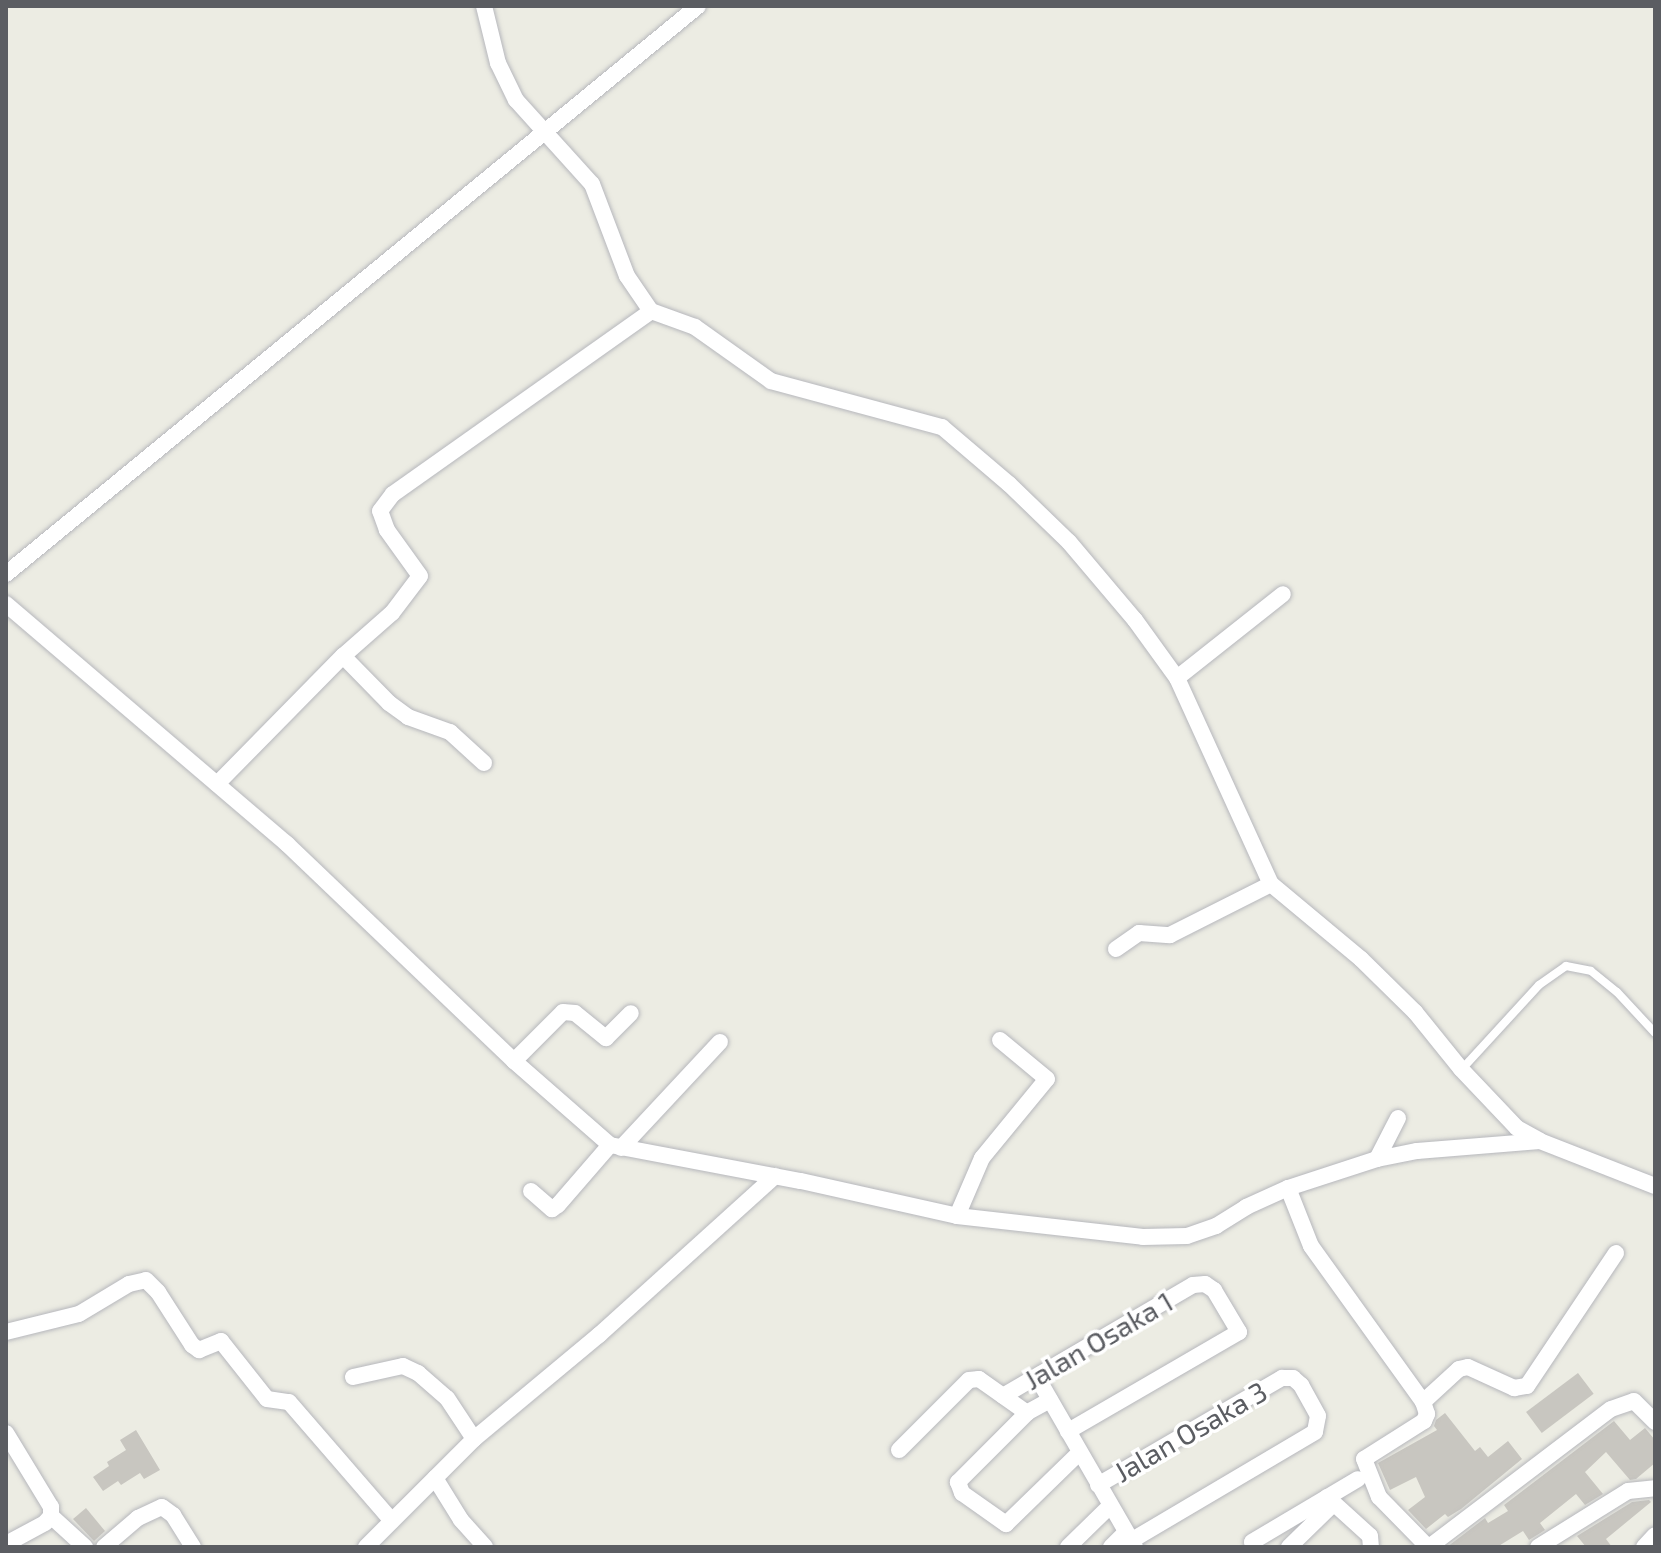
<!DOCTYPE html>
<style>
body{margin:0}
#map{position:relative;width:1661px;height:1553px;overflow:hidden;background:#ecece3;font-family:"Exo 2",sans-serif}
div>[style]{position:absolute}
.building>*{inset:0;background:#c8c6c0;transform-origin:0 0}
.roads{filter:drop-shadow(0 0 2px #b6b7bc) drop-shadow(0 0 2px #b6b7bc)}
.lane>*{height:8px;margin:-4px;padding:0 4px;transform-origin:4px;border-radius:4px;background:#fff}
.street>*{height:16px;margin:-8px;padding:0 8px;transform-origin:8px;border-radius:8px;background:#fff}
span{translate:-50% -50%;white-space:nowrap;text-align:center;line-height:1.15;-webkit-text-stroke:7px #fff;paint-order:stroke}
.street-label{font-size:28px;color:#5b5d62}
.frame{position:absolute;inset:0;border:8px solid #5b5d62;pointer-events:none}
</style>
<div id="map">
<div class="building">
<i style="left:1578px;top:1373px;width:26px;height:65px;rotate:53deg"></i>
<i style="clip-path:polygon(1445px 1413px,1475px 1451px,1480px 1447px,1488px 1457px,1508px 1441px,1522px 1459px,1461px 1509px,1448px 1517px,1445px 1514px,1426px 1529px,1408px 1510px,1425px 1497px,1416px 1477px,1390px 1490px,1378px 1463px,1437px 1430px,1434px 1426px,1436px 1420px)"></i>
<i style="clip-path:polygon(1614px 1421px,1630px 1440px,1645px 1428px,1655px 1440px,1655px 1463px,1636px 1479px,1630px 1480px,1606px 1452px,1585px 1472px,1603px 1494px,1585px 1505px,1576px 1494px,1540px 1523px,1545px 1530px,1529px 1540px,1523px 1531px,1497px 1547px,1447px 1547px,1485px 1518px,1488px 1523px,1508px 1511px,1504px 1505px)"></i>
<i style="clip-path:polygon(136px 1430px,160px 1470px,144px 1479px,140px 1473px,121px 1485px,118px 1481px,103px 1491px,93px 1477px,109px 1466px,107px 1462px,126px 1450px,120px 1440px)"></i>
<i style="clip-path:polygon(1649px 1500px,1651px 1502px,1606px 1539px,1612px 1547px,1586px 1547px,1577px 1536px,1632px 1502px)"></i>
<i style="clip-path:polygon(86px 1508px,105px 1531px,94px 1541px,73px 1519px)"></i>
</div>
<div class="roads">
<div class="lane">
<i style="left:1462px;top:1069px;width:114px;rotate:-47.5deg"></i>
<i style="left:1539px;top:985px;width:33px;rotate:-35deg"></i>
<i style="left:1566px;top:966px;width:25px;rotate:11deg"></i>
<i style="left:1591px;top:971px;width:33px;rotate:39deg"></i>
<i style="left:1617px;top:992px;width:56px;rotate:47.2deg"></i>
</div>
<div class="street">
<i style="left:484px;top:6px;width:59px;rotate:76.2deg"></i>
<i style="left:498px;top:63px;width:41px;rotate:64.1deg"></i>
<i style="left:516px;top:100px;width:113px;rotate:47.9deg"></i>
<i style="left:592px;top:184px;width:98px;rotate:69.2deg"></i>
<i style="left:627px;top:276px;width:42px;rotate:55.6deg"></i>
<i style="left:651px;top:311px;width:47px;rotate:20deg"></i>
<i style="left:695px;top:327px;width:93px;rotate:35.4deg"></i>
<i style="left:771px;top:381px;width:177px;rotate:15.1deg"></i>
<i style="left:942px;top:427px;width:88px;rotate:40.4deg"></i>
<i style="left:1009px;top:484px;width:83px;rotate:44deg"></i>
<i style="left:1069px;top:542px;width:102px;rotate:49.8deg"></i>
<i style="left:1135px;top:620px;width:72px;rotate:54.1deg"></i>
<i style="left:1177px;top:678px;width:226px;rotate:65.5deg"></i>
<i style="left:1271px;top:884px;width:117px;rotate:39.8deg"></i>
<i style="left:1361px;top:959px;width:76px;rotate:44.5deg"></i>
<i style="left:1415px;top:1012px;width:73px;rotate:51.1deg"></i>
<i style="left:1461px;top:1069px;width:81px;rotate:46.5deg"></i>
<i style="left:1517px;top:1128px;width:26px;rotate:29deg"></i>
<i style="left:1540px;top:1141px;width:123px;rotate:21.4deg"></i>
<i style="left:6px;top:574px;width:895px;rotate:-39.38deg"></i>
<i style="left:6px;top:604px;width:370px;rotate:40.5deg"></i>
<i style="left:287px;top:844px;width:314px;rotate:43.7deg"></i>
<i style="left:514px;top:1061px;width:128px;rotate:41.2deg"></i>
<i style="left:610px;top:1145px;width:194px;rotate:10.7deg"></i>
<i style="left:801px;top:1181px;width:160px;rotate:12.6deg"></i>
<i style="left:957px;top:1216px;width:187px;rotate:6.4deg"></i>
<i style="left:1143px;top:1237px;width:44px;rotate:-1.3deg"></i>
<i style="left:1187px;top:1236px;width:31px;rotate:-19deg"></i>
<i style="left:1216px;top:1226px;width:36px;rotate:-32deg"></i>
<i style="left:1246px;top:1207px;width:46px;rotate:-24.3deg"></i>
<i style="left:1288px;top:1188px;width:94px;rotate:-18deg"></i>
<i style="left:1377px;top:1159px;width:41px;rotate:-11.3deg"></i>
<i style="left:1417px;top:1151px;width:123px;rotate:-4.6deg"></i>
<i style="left:343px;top:656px;width:66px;rotate:45.6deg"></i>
<i style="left:389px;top:703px;width:24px;rotate:36deg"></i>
<i style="left:408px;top:717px;width:45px;rotate:19.7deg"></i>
<i style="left:450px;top:732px;width:46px;rotate:42.4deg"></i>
<i style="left:1177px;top:678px;width:135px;rotate:-38.4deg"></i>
<i style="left:217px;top:784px;width:180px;rotate:-45.5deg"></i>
<i style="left:343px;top:656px;width:65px;rotate:-41.3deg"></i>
<i style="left:392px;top:613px;width:46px;rotate:-52.9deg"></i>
<i style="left:420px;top:576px;width:57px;rotate:-125.7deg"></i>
<i style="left:387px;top:530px;width:20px;rotate:-110deg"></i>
<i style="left:380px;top:511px;width:21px;rotate:-53deg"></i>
<i style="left:393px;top:494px;width:316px;rotate:-35.3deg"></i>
<i style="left:1116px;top:949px;width:28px;rotate:-35deg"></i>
<i style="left:1139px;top:933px;width:31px;rotate:4deg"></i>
<i style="left:1170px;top:935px;width:113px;rotate:-26.8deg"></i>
<i style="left:514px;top:1061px;width:69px;rotate:-45deg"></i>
<i style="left:563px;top:1012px;width:12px;rotate:5deg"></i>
<i style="left:575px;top:1013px;width:40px;rotate:39deg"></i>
<i style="left:606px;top:1038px;width:35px;rotate:-45deg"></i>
<i style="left:621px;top:1148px;width:145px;rotate:-47deg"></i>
<i style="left:1377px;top:1159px;width:46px;rotate:-62.9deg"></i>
<i style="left:1288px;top:1188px;width:62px;rotate:68.4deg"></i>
<i style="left:1311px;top:1246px;width:192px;rotate:54.3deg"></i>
<i style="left:531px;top:1191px;width:28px;rotate:41deg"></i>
<i style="left:552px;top:1209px;width:7px;rotate:-34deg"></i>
<i style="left:558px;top:1205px;width:79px;rotate:-49.1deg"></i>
<i style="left:957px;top:1216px;width:63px;rotate:-66.7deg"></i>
<i style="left:982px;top:1158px;width:102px;rotate:-50.6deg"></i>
<i style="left:1047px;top:1079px;width:61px;rotate:-140.3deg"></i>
<i style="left:6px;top:1332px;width:75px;rotate:-13.9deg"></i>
<i style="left:79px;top:1314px;width:58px;rotate:-31deg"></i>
<i style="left:129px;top:1284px;width:17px;rotate:-13deg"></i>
<i style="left:146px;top:1280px;width:17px;rotate:45deg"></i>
<i style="left:158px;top:1292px;width:63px;rotate:57.3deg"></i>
<i style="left:192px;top:1345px;width:9px;rotate:36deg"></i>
<i style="left:199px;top:1350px;width:24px;rotate:-22deg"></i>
<i style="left:221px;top:1341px;width:74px;rotate:51.6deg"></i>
<i style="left:267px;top:1399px;width:22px;rotate:8deg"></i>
<i style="left:289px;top:1402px;width:157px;rotate:49.1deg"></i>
<i style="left:353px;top:1377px;width:51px;rotate:-12.4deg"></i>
<i style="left:403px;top:1366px;width:17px;rotate:25deg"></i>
<i style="left:418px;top:1373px;width:38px;rotate:41deg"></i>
<i style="left:447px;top:1398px;width:49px;rotate:56.6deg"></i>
<i style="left:1037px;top:1377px;width:196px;rotate:60deg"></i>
<i style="left:1003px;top:1396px;width:220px;rotate:-30.3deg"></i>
<i style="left:1193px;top:1285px;width:12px;rotate:-5deg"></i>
<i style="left:1205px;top:1284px;width:11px;rotate:34deg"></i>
<i style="left:1214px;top:1290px;width:49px;rotate:59.2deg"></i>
<i style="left:1239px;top:1332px;width:198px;rotate:149.9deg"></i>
<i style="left:1050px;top:1400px;width:26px;rotate:151deg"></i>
<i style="left:1027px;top:1413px;width:98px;rotate:135deg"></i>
<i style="left:958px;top:1482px;width:12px;rotate:70deg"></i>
<i style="left:962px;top:1493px;width:54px;rotate:35.2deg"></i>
<i style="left:1006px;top:1524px;width:102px;rotate:-44.2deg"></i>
<i style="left:6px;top:1433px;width:87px;rotate:58.7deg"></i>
<i style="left:51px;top:1507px;width:9px;rotate:90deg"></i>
<i style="left:51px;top:1516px;width:9px;rotate:131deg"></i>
<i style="left:45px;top:1523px;width:44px;rotate:151.7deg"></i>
<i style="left:899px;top:1450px;width:99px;rotate:-45deg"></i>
<i style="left:969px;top:1380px;width:10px;rotate:-6deg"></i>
<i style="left:979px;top:1379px;width:59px;rotate:35.3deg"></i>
<i style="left:435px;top:1478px;width:49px;rotate:58.2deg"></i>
<i style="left:461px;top:1520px;width:36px;rotate:48deg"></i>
<i style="left:1098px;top:1485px;width:213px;rotate:-30.2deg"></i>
<i style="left:1282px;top:1378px;width:11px"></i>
<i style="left:1293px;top:1378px;width:11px;rotate:41deg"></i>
<i style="left:1301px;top:1385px;width:35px;rotate:61deg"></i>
<i style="left:1318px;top:1416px;width:16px;rotate:101deg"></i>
<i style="left:1315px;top:1432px;width:214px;rotate:149.4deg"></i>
<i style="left:1327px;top:1497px;width:58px;rotate:42.2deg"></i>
<i style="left:1370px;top:1536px;width:11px;rotate:85deg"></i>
<i style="left:51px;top:1516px;width:46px;rotate:42.4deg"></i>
<i style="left:104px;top:1547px;width:45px;rotate:-40.5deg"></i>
<i style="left:138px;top:1518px;width:26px;rotate:-25deg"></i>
<i style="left:162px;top:1507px;width:14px;rotate:36deg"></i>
<i style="left:173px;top:1515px;width:38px;rotate:58deg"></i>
<i style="left:366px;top:1547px;width:153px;rotate:-45deg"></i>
<i style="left:474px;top:1439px;width:163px;rotate:-39.8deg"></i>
<i style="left:599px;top:1335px;width:237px;rotate:-42.1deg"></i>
<i style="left:1068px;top:1547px;width:59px;rotate:-44.3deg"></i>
<i style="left:1111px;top:1547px;width:20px;rotate:-45deg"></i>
<i style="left:1254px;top:1547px;width:5px;rotate:-112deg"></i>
<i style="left:1252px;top:1542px;width:123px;rotate:-30.7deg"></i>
<i style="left:1289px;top:1547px;width:62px;rotate:-44.3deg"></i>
<i style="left:1428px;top:1547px;width:70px;rotate:-134.4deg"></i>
<i style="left:1379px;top:1497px;width:41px;rotate:-111.5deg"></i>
<i style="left:1364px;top:1459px;width:71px;rotate:-32.3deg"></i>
<i style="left:1424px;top:1421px;width:8px;rotate:-67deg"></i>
<i style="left:1427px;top:1414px;width:13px;rotate:-108deg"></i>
<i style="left:1423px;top:1402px;width:49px;rotate:-42.5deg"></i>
<i style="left:1459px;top:1369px;width:9px;rotate:-13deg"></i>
<i style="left:1468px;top:1367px;width:51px;rotate:24.5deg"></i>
<i style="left:1514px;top:1388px;width:13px;rotate:-9deg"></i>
<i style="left:1527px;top:1386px;width:160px;rotate:-56.2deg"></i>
<i style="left:1429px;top:1547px;width:228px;rotate:-37.2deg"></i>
<i style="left:1611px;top:1409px;width:24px;rotate:-19deg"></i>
<i style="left:1634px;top:1401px;width:30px;rotate:45deg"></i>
<i style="left:1538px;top:1547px;width:106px;rotate:-31.9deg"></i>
<i style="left:1628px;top:1491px;width:27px;rotate:-6deg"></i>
<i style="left:1644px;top:1547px;width:16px;rotate:-47deg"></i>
</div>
</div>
<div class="street-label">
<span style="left:1098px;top:1340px;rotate:-30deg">Jalan Osaka 1</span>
<span style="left:1190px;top:1431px;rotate:-30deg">Jalan Osaka 3</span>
</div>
<div class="frame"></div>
</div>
